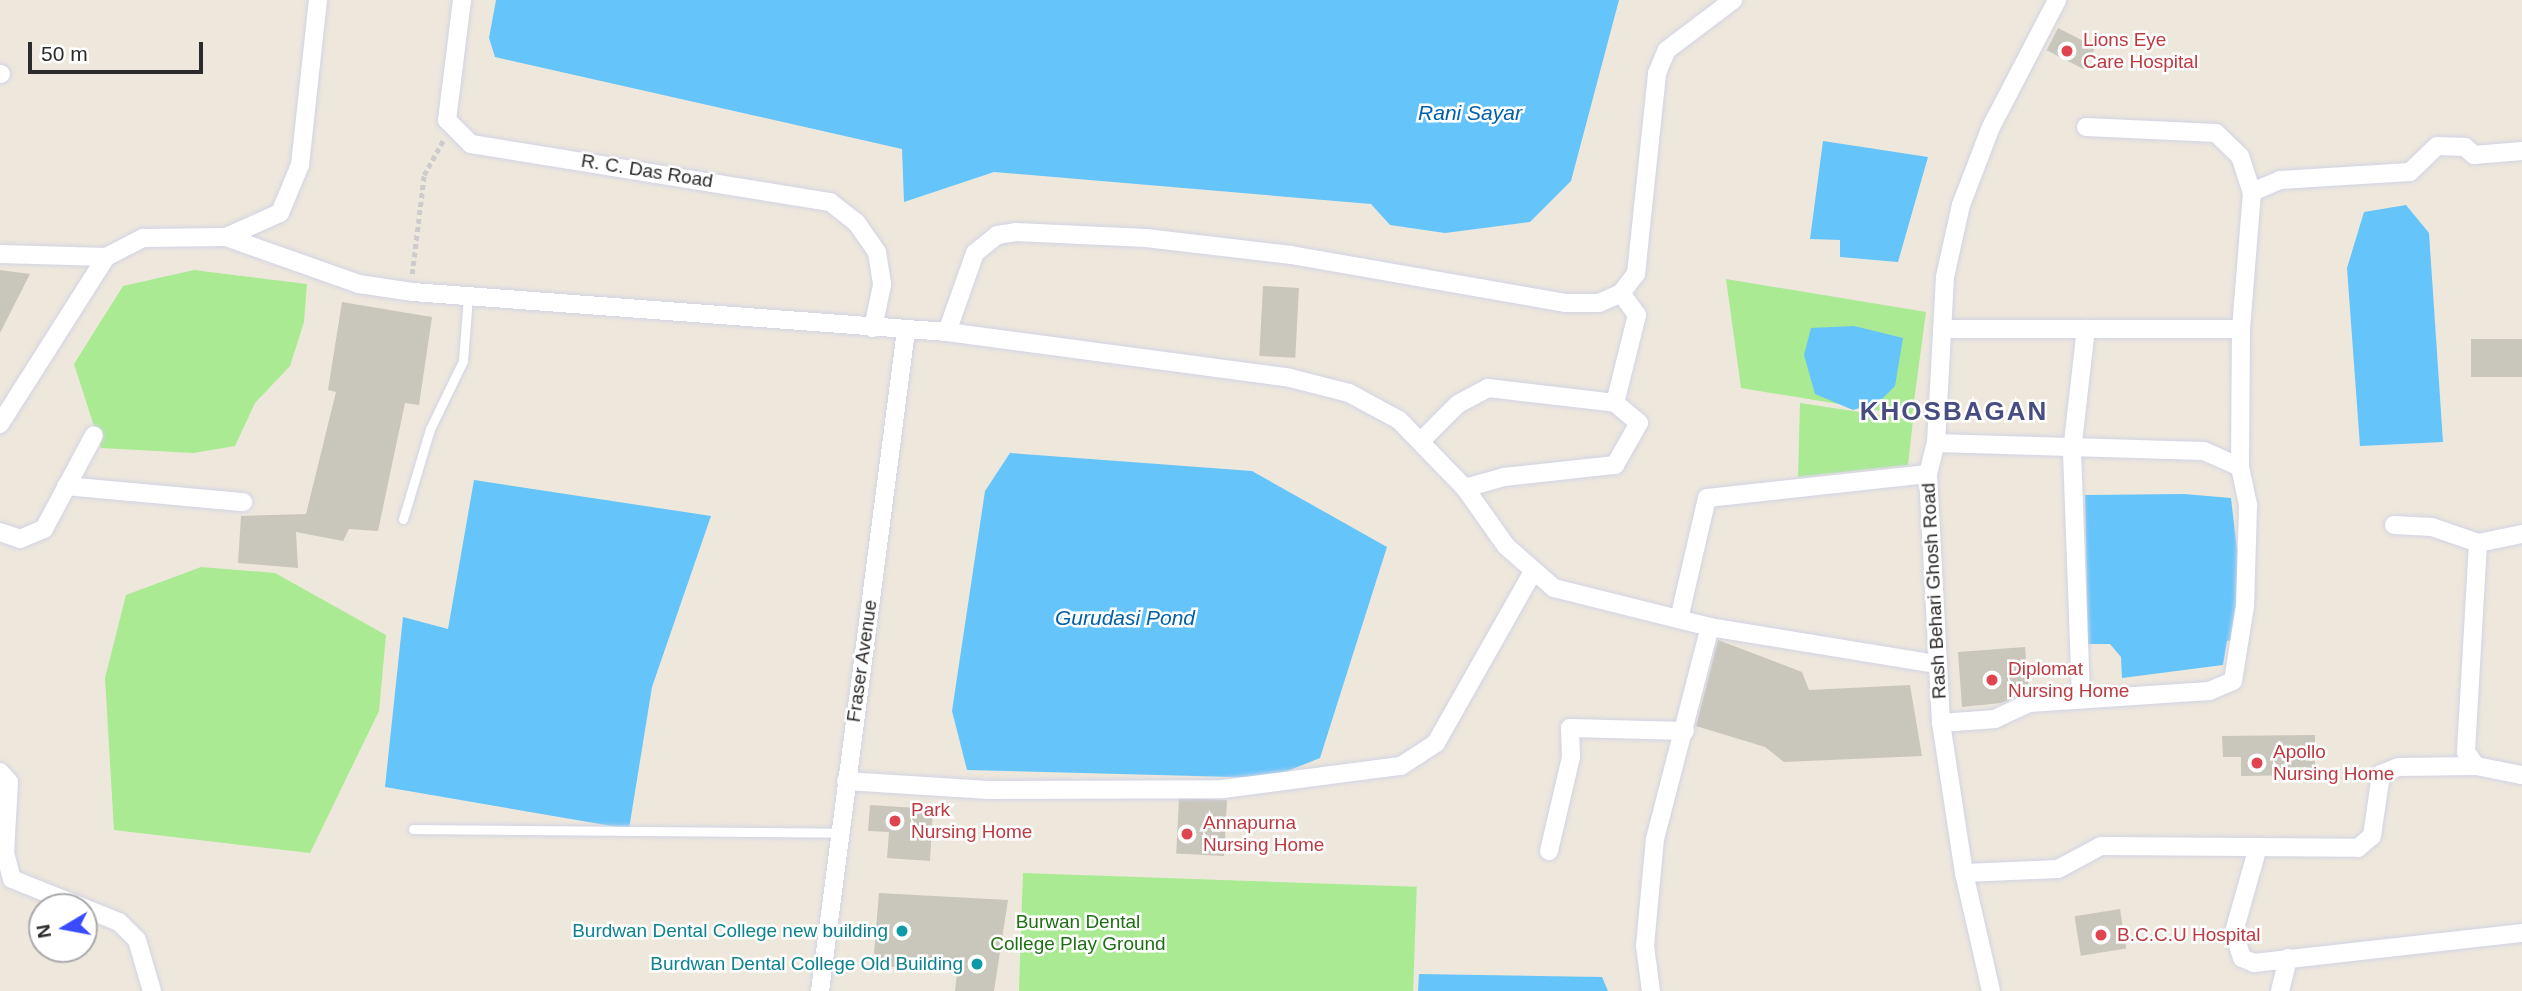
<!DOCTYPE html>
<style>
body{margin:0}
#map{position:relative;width:2522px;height:991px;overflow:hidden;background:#eee8dc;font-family:Arial,sans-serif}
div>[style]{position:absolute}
.green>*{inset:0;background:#a9ea93;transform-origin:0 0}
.water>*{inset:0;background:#65c4fa}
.building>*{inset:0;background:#c9c6bb;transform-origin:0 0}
.path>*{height:4.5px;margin-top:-2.25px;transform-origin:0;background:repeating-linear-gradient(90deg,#ccc 0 5px,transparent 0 8.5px)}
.roads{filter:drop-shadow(0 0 2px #d1d3e5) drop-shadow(0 0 2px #d1d3e5)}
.service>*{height:9px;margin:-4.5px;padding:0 4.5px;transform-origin:4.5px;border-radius:4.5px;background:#fff}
.minor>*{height:18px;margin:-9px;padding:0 9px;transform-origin:9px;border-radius:9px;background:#fff}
.dots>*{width:19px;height:19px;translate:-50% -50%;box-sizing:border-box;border:4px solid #fff;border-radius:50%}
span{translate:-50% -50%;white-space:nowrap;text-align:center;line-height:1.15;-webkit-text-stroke:5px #fff;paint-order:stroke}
.health-label{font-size:19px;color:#be3a42}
.left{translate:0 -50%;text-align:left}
.street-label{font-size:19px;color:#2b2b2b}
.park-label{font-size:19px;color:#1e7013}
.culture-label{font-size:19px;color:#0d838f}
.right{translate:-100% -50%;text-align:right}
.water-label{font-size:21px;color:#0160aa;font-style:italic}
.district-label{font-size:26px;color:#474c81;font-weight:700;letter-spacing:2px}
.north{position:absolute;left:28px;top:893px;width:70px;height:70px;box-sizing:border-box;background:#fff;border:2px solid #aaa;border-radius:50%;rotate:260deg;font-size:19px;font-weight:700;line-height:28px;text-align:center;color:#2b2b2b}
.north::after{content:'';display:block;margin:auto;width:24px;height:32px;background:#384bff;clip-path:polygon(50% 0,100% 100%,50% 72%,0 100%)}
.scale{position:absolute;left:28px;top:42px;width:175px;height:32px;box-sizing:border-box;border:4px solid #2b2b2b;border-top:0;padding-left:9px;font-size:21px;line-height:24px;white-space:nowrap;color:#2b2b2b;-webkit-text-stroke:5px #fff;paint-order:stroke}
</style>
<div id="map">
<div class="green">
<i style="clip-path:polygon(194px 270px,307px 284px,304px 322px,290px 366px,255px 403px,235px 446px,193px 453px,101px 448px,74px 364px,123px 286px)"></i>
<i style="clip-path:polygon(1726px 279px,1926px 312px,1912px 416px,1741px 388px)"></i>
<i style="clip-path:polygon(1800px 403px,1913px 420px,1908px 465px,1798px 477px)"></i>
<i style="clip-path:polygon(201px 567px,275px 573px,386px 635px,379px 711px,310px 853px,114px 830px,105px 678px,126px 595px)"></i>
<i style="left:1023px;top:873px;width:394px;height:118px;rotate:2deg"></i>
</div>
<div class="water">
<i style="clip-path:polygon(496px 0,1619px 0,1571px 181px,1530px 222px,1445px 233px,1390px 225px,1371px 204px,994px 172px,904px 202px,902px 149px,495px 57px,489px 38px)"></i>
<i style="clip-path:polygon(1823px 141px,1928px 157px,1898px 262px,1840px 257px,1840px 240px,1810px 239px)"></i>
<i style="clip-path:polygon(2406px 205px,2429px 233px,2443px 442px,2360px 446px,2347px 268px,2364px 212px)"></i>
<i style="clip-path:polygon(1854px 326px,1903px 338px,1895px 386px,1879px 402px,1853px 410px,1815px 394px,1804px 355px,1811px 328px)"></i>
<i style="clip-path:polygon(1010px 453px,1252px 471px,1387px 547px,1320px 758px,1270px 778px,967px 770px,952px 711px,985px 491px)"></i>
<i style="clip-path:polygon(474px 480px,711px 516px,652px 687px,629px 829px,385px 787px,403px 617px,448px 629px)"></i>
<i style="clip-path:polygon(2184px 494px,2231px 498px,2237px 550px,2243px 552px,2238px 638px,2227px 641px,2223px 665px,2122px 678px,2121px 657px,2110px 644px,2088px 644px,2085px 495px)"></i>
<i style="clip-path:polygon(1419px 974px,1602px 977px,1608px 991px,1418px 991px)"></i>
</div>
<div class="building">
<i style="left:2058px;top:28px;width:42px;height:25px;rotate:27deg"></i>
<i style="clip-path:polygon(0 270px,30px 274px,0 333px)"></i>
<i style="left:1263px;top:286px;width:36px;height:70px;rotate:3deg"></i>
<i style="clip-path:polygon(342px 302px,432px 317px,419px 405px,405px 403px,378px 531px,349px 529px,343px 541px,296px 532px,298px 568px,238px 563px,241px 516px,306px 514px,336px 392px,328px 390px)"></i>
<i style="left:2522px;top:339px;width:38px;height:51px;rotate:90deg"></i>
<i style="clip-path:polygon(1718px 640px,1802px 672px,1809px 690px,1910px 685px,1922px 756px,1784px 762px,1765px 747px,1696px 726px)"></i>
<i style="clip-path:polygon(2025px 647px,2029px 692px,2001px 703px,1962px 707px,1958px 652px)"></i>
<i style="clip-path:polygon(2315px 735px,2315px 775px,2241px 776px,2241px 757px,2223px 757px,2222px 736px)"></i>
<i style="left:1227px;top:800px;width:56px;height:48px;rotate:93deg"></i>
<i style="clip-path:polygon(870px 805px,933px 809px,930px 861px,887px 858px,889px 832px,868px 831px)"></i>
<i style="clip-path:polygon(879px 893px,1008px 900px,994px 991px,955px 991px,957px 973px,873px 965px)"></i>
<i style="left:2120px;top:909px;width:40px;height:46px;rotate:81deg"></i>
</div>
<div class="path">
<i style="left:412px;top:274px;width:100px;rotate:-83.1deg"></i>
<i style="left:424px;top:175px;width:39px;rotate:-61deg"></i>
</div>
<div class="roads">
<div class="service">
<i style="left:403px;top:519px;width:94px;rotate:-73.3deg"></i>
<i style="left:430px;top:429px;width:76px;rotate:-64.1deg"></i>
<i style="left:463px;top:361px;width:65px;rotate:-85.6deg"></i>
<i style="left:413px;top:829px;width:426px;rotate:0.5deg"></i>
</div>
<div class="minor">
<i style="left:462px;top:0;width:121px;rotate:97.1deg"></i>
<i style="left:447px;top:120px;width:34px;rotate:45deg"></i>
<i style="left:471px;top:144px;width:364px;rotate:9.2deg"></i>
<i style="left:830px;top:202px;width:33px;rotate:38deg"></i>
<i style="left:856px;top:222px;width:37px;rotate:55deg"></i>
<i style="left:877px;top:252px;width:33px;rotate:81deg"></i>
<i style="left:882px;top:285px;width:44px;rotate:101.8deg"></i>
<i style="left:0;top:74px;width:1px"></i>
<i style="left:2086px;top:127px;width:130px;rotate:2.6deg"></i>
<i style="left:2216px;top:133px;width:33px;rotate:44deg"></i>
<i style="left:2240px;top:156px;width:38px;rotate:72deg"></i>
<i style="left:226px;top:237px;width:141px;rotate:19.5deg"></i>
<i style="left:359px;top:284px;width:55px;rotate:8.4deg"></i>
<i style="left:413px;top:292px;width:535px;rotate:4.28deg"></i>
<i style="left:947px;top:332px;width:346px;rotate:7.6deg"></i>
<i style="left:1290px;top:378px;width:61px;rotate:14.3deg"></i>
<i style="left:1349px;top:393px;width:57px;rotate:28.4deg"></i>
<i style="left:1399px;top:420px;width:95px;rotate:45.9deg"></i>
<i style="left:1465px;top:488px;width:71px;rotate:54.7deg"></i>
<i style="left:1506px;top:546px;width:64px;rotate:41.2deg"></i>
<i style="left:1554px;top:588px;width:161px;rotate:14deg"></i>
<i style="left:1710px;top:627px;width:230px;rotate:9.3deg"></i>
<i style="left:0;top:254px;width:106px;rotate:1.6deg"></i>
<i style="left:1942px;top:329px;width:299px"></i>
<i style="left:947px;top:332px;width:84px;rotate:-70.5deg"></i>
<i style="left:975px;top:253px;width:28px;rotate:-39deg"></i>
<i style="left:997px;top:235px;width:19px;rotate:-9deg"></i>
<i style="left:1016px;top:232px;width:130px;rotate:2.6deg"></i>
<i style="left:1146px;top:238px;width:146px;rotate:6.7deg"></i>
<i style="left:1291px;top:255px;width:278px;rotate:9.9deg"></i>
<i style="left:1565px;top:303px;width:34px"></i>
<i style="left:1599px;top:303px;width:24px;rotate:-24deg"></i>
<i style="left:1621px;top:293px;width:24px;rotate:-52deg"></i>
<i style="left:1636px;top:274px;width:202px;rotate:-84deg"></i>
<i style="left:1657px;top:73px;width:25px;rotate:-67deg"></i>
<i style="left:1667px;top:50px;width:83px;rotate:-37.1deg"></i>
<i style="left:0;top:424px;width:198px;rotate:-57.6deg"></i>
<i style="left:106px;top:257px;width:42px;rotate:-27.2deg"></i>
<i style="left:143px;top:238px;width:83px;rotate:-0.7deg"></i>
<i style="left:226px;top:237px;width:59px;rotate:-24deg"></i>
<i style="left:280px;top:213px;width:52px;rotate:-67.4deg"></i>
<i style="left:300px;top:165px;width:166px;rotate:-83.8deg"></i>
<i style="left:1421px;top:441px;width:52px;rotate:-45deg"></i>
<i style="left:1458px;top:404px;width:34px;rotate:-28deg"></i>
<i style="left:1488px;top:388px;width:128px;rotate:6.7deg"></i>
<i style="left:1615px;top:403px;width:91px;rotate:-76deg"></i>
<i style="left:1637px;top:315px;width:27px;rotate:-126deg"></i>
<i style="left:1936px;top:443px;width:268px;rotate:1.7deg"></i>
<i style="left:2204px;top:451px;width:39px;rotate:24deg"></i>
<i style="left:2240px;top:467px;width:40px;rotate:78deg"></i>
<i style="left:2248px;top:506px;width:100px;rotate:91.7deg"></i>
<i style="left:2245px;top:606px;width:76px;rotate:99.1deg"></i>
<i style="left:2233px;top:681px;width:26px;rotate:157deg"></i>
<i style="left:2209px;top:691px;width:180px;rotate:176.2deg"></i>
<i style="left:2029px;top:703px;width:38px;rotate:155deg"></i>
<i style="left:1995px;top:719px;width:54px;rotate:175.8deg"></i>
<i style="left:2240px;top:467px;width:138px;rotate:-89.6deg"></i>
<i style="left:2241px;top:329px;width:137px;rotate:-85.4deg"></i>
<i style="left:2252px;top:192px;width:30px;rotate:-23deg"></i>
<i style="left:2280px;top:180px;width:130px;rotate:-3.5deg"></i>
<i style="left:2410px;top:172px;width:37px;rotate:-44deg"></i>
<i style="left:2437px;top:146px;width:28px;rotate:2deg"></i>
<i style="left:2465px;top:147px;width:12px;rotate:42deg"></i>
<i style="left:2474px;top:155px;width:48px;rotate:-4.8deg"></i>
<i style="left:66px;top:486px;width:178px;rotate:5.2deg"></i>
<i style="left:1465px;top:488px;width:41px;rotate:-15.8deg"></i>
<i style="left:1504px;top:477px;width:112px;rotate:-6.2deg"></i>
<i style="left:1615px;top:465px;width:48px;rotate:-60.3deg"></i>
<i style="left:1639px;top:423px;width:31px;rotate:-140deg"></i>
<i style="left:2394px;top:525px;width:38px;rotate:3deg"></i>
<i style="left:2432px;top:527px;width:49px;rotate:19.2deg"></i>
<i style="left:2478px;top:543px;width:45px;rotate:-11.6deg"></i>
<i style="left:0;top:532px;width:21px;rotate:19deg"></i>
<i style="left:20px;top:539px;width:26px;rotate:-23deg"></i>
<i style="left:44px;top:529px;width:106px;rotate:-62deg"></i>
<i style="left:2478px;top:543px;width:209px;rotate:93.3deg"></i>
<i style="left:2466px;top:752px;width:17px;rotate:54deg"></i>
<i style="left:2476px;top:766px;width:47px;rotate:11.1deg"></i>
<i style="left:1679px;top:619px;width:124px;rotate:-77deg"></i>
<i style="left:1707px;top:498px;width:222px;rotate:-6.2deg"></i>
<i style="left:2081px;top:697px;width:246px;rotate:-92.1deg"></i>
<i style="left:2072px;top:451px;width:123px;rotate:-83.5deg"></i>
<i style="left:0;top:772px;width:13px;rotate:48deg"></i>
<i style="left:9px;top:782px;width:71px;rotate:93.2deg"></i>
<i style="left:5px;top:853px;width:27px;rotate:75deg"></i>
<i style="left:12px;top:879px;width:115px;rotate:21.9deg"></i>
<i style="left:119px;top:922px;width:25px;rotate:45deg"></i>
<i style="left:137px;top:940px;width:53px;rotate:73.6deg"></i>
<i style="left:846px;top:781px;width:143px;rotate:3.6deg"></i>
<i style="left:989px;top:790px;width:234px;rotate:-0.2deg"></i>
<i style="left:1223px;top:789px;width:179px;rotate:-7.4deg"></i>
<i style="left:1401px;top:766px;width:42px;rotate:-33.3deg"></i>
<i style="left:1436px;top:743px;width:195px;rotate:-60.5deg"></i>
<i style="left:2258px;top:847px;width:88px;rotate:105.8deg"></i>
<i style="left:2234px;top:932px;width:27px;rotate:73deg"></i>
<i style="left:2242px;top:958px;width:13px;rotate:23deg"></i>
<i style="left:2254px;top:963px;width:270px;rotate:-6.4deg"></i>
<i style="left:1549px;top:851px;width:97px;rotate:-76.8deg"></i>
<i style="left:1571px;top:757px;width:29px;rotate:-92deg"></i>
<i style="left:1570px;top:728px;width:115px;rotate:1.5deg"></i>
<i style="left:1964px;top:873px;width:94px;rotate:-2.4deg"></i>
<i style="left:2058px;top:869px;width:49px;rotate:-28.1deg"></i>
<i style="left:2101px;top:846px;width:257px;rotate:0.4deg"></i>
<i style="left:2358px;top:848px;width:18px;rotate:-41deg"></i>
<i style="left:2372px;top:836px;width:63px;rotate:-81.7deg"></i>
<i style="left:2381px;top:774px;width:18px;rotate:-22deg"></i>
<i style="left:2398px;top:767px;width:78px;rotate:-0.7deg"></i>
<i style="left:820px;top:991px;width:666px;rotate:-82.58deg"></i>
<i style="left:1651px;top:991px;width:45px;rotate:-97.6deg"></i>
<i style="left:1645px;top:946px;width:107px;rotate:-84.7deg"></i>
<i style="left:1655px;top:839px;width:219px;rotate:-75.5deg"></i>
<i style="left:1991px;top:991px;width:121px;rotate:-102.9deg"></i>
<i style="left:1964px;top:873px;width:152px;rotate:-98.7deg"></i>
<i style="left:1941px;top:723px;width:249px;rotate:-93deg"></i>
<i style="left:1928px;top:474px;width:32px;rotate:-76deg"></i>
<i style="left:1936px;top:443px;width:166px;rotate:-86.9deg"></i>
<i style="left:1945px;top:277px;width:74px;rotate:-77.5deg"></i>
<i style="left:1961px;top:205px;width:84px;rotate:-69deg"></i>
<i style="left:1991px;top:127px;width:143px;rotate:-62.5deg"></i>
<i style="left:2280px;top:991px;width:34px;rotate:-76deg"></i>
</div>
</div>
<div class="dots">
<i style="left:2067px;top:51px;background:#e0444e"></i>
<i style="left:1992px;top:680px;background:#e0444e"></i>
<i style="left:2257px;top:763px;background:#e0444e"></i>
<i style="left:895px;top:821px;background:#e0444e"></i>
<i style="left:1187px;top:834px;background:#e0444e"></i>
<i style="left:902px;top:931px;background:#0f9aa8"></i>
<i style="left:2101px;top:935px;background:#e0444e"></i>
<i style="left:977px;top:964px;background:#0f9aa8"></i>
</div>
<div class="health-label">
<span class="left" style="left:2083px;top:51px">Lions Eye<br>Care Hospital</span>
<span class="left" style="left:2008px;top:680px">Diplomat<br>Nursing Home</span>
<span class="left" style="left:2273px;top:763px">Apollo<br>Nursing Home</span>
<span class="left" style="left:911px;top:821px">Park<br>Nursing Home</span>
<span class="left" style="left:1203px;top:834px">Annapurna<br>Nursing Home</span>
<span class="left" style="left:2117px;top:935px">B.C.C.U Hospital</span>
</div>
<div class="street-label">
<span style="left:647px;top:171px;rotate:9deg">R. C. Das Road</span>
<span style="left:1934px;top:591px;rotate:-93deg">Rash Behari Ghosh Road</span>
<span style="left:862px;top:661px;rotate:-82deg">Fraser Avenue</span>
</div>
<div class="park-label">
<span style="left:1078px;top:933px">Burwan Dental<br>College Play Ground</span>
</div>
<div class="culture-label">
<span class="right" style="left:888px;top:931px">Burdwan Dental College new building</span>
<span class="right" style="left:963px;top:964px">Burdwan Dental College Old Building</span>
</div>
<div class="water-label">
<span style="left:1470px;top:113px">Rani Sayar</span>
<span style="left:1125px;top:618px">Gurudasi Pond</span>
</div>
<div class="district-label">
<span style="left:1954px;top:412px">KHOSBAGAN</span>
</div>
<div class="north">N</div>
<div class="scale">50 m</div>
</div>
